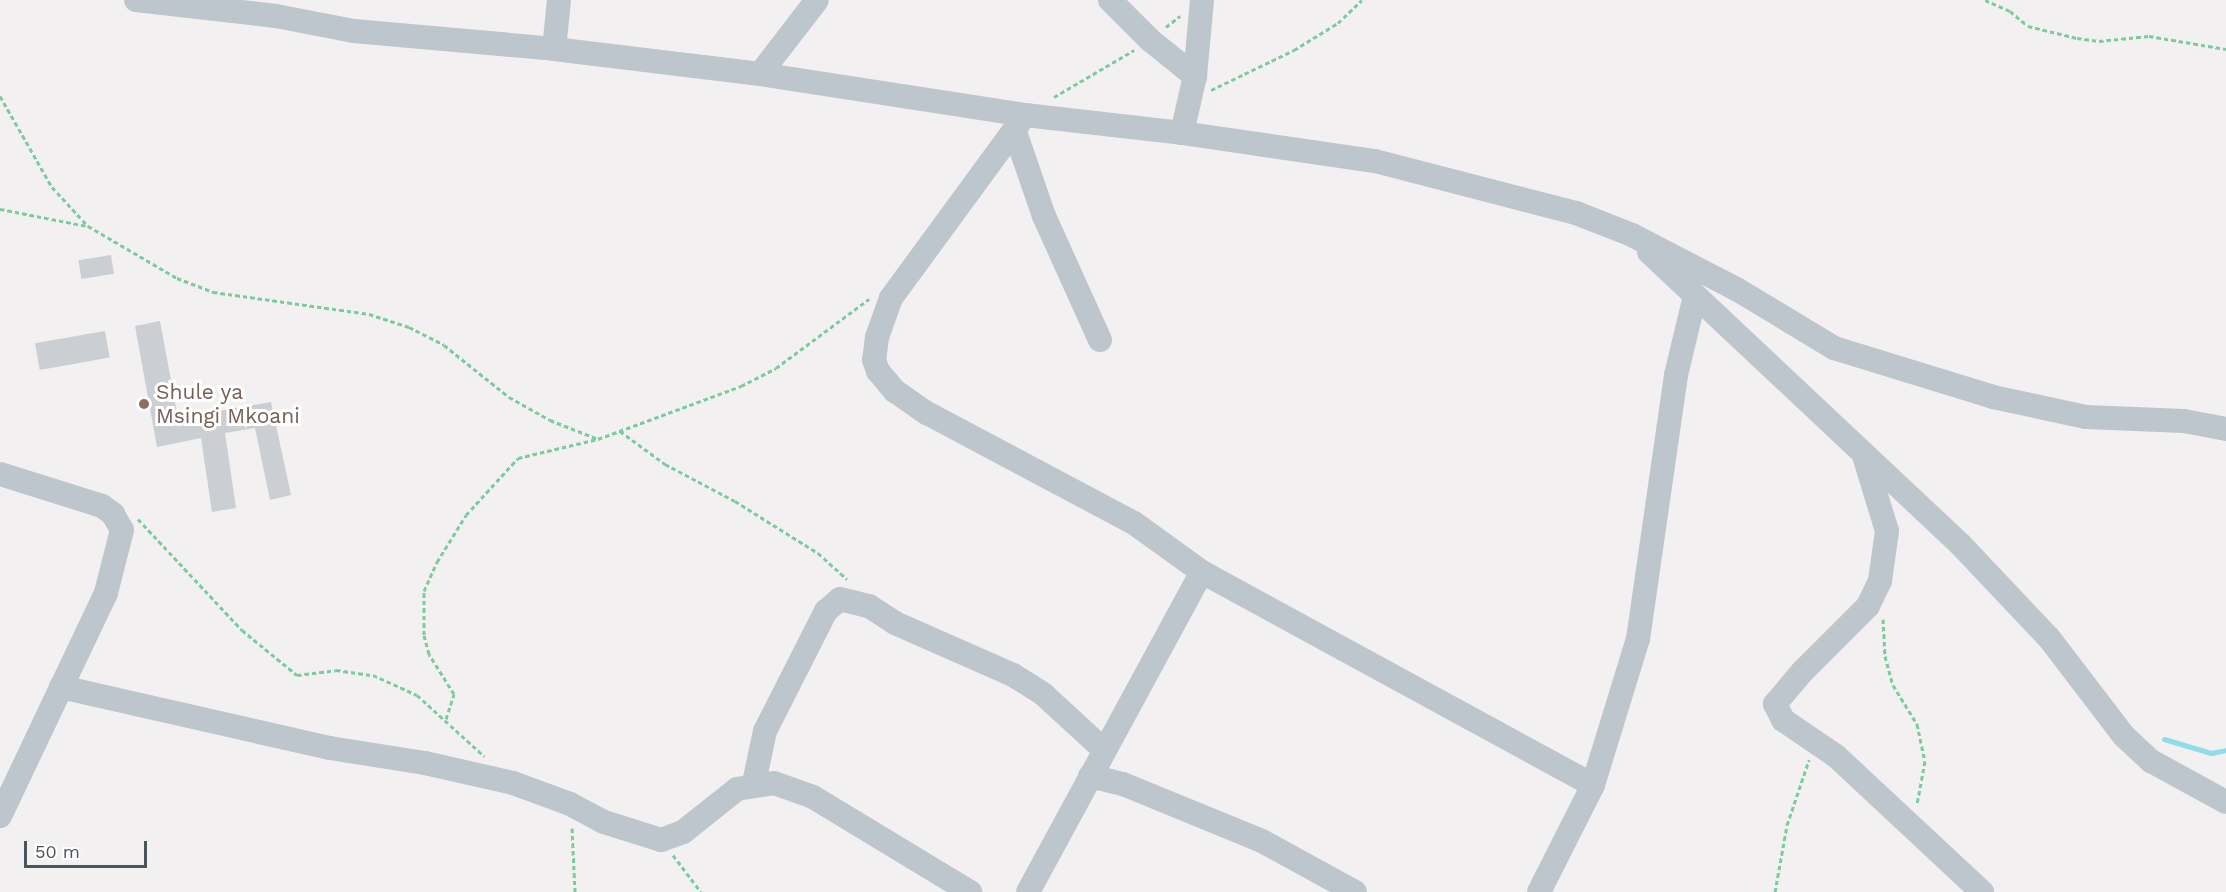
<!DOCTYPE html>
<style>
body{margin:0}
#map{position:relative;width:2226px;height:892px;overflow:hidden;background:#f3f0f1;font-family:"Work Sans",sans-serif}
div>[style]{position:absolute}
.stream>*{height:5px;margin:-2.5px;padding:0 2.5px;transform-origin:2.5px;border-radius:2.5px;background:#90dce9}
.building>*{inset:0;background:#cbced3;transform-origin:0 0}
.path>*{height:3px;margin-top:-1.5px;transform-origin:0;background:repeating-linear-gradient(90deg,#7acb9e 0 4.5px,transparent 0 7.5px)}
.minor>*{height:24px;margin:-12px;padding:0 12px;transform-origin:12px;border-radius:12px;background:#bdc6cc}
.dots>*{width:16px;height:16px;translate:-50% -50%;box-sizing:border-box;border:3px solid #fff;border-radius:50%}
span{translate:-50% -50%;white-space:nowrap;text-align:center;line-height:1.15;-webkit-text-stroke:6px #fff;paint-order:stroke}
.education-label{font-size:21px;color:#785e54}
.left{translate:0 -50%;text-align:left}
.scale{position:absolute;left:24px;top:841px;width:123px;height:27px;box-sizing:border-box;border:3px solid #49555d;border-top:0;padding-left:8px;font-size:18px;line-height:21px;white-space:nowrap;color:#49555d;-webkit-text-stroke:4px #fff;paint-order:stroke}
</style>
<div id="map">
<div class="stream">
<i style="left:2164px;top:739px;width:49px;rotate:16.6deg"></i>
<i style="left:2211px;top:753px;width:15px;rotate:-11deg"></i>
</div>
<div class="building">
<i style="left:111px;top:255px;width:19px;height:33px;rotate:81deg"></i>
<i style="clip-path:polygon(160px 321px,178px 418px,271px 402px,291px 495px,270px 500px,255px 428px,225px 433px,236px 508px,212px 512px,201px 438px,157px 447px,135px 326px)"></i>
<i style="left:105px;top:331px;width:27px;height:71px;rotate:80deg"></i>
</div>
<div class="path">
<i style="left:1985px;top:0;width:27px;rotate:24deg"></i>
<i style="left:2010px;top:11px;width:23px;rotate:40deg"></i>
<i style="left:2028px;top:26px;width:50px;rotate:13.8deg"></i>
<i style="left:2077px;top:38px;width:22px;rotate:8deg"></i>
<i style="left:2099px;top:41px;width:50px;rotate:-5.7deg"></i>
<i style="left:2149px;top:36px;width:78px;rotate:9.6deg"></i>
<i style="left:1166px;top:27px;width:18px;rotate:-38deg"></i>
<i style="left:1211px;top:90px;width:92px;rotate:-25.7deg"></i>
<i style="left:1294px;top:50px;width:52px;rotate:-31.5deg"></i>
<i style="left:1338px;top:23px;width:33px;rotate:-44deg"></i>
<i style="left:0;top:96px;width:105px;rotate:60.3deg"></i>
<i style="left:52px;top:187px;width:53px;rotate:47.3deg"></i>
<i style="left:88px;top:226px;width:103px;rotate:30.3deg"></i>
<i style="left:177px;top:278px;width:39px;rotate:21deg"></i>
<i style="left:213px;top:292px;width:158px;rotate:8deg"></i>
<i style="left:369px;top:314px;width:42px;rotate:18deg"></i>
<i style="left:409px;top:327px;width:39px;rotate:27deg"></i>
<i style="left:444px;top:345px;width:83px;rotate:38.7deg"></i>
<i style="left:509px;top:397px;width:47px;rotate:29.3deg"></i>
<i style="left:550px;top:420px;width:52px;rotate:21.6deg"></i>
<i style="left:1054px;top:97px;width:93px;rotate:-30.4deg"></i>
<i style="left:0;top:209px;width:89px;rotate:11.1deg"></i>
<i style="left:620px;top:431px;width:56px;rotate:36.3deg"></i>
<i style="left:665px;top:464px;width:79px;rotate:27.9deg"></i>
<i style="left:735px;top:501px;width:98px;rotate:32.1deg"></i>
<i style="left:818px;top:553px;width:39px;rotate:42deg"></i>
<i style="left:138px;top:519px;width:152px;rotate:46.9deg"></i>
<i style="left:242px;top:630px;width:71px;rotate:39.3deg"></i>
<i style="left:297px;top:675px;width:39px;rotate:-7deg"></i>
<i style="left:336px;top:670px;width:37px;rotate:8deg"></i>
<i style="left:373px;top:675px;width:48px;rotate:24.4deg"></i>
<i style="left:417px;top:695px;width:91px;rotate:42.3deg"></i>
<i style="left:1883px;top:619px;width:37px;rotate:87deg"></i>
<i style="left:1885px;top:656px;width:30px;rotate:75deg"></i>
<i style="left:1893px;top:685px;width:46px;rotate:58.4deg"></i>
<i style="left:1917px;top:724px;width:38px;rotate:78deg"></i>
<i style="left:1925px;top:761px;width:44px;rotate:100.5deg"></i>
<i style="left:446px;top:719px;width:26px;rotate:-72deg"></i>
<i style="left:454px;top:694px;width:47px;rotate:-122deg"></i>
<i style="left:429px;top:654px;width:20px;rotate:-105deg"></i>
<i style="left:424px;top:635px;width:44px;rotate:-90deg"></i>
<i style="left:424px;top:591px;width:32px;rotate:-66deg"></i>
<i style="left:437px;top:562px;width:55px;rotate:-58.3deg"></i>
<i style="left:466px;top:515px;width:77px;rotate:-47.6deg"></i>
<i style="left:518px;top:458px;width:82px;rotate:-13.4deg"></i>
<i style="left:598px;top:439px;width:153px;rotate:-20.3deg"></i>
<i style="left:741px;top:386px;width:39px;rotate:-27deg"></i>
<i style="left:776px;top:368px;width:116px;rotate:-36.6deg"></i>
<i style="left:572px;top:828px;width:64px;rotate:87.3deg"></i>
<i style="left:673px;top:855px;width:46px;rotate:52.9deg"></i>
<i style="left:1775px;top:892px;width:68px;rotate:-79.8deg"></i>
<i style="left:1787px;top:825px;width:69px;rotate:-71.3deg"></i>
</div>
<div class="minor">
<i style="left:136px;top:0;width:141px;rotate:6.5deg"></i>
<i style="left:276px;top:16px;width:79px;rotate:10.9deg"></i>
<i style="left:354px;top:31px;width:201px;rotate:5.1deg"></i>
<i style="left:554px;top:49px;width:208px;rotate:6.9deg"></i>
<i style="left:760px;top:74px;width:268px;rotate:8.8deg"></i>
<i style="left:1025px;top:115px;width:158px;rotate:6.5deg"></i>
<i style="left:1182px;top:133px;width:195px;rotate:8.3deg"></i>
<i style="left:1375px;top:161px;width:208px;rotate:14.5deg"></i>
<i style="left:1576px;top:213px;width:60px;rotate:21.4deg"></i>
<i style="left:1632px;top:235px;width:119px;rotate:27.4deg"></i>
<i style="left:1738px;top:290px;width:112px;rotate:31.1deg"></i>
<i style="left:1834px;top:348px;width:166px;rotate:17.1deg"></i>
<i style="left:1993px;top:397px;width:95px;rotate:12.1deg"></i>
<i style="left:2086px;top:417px;width:98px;rotate:2.3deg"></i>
<i style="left:2184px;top:421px;width:43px;rotate:10.8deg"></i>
<i style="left:1110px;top:0;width:57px;rotate:45deg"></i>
<i style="left:1150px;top:40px;width:58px;rotate:38.7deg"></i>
<i style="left:554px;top:49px;width:49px;rotate:-84.2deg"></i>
<i style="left:760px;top:74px;width:93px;rotate:-52.4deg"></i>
<i style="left:1025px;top:115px;width:227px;rotate:126.2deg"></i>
<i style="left:891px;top:298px;width:41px;rotate:109.7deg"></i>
<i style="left:877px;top:337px;width:23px;rotate:97deg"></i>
<i style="left:874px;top:360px;width:12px;rotate:70deg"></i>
<i style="left:878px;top:371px;width:26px;rotate:50deg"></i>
<i style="left:895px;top:391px;width:39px;rotate:35deg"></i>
<i style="left:927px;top:413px;width:234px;rotate:28deg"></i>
<i style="left:1134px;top:523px;width:84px;rotate:35.8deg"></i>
<i style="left:1202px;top:572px;width:445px;rotate:28.6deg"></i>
<i style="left:1015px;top:132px;width:89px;rotate:71deg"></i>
<i style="left:1044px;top:216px;width:136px;rotate:65.7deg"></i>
<i style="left:1182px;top:133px;width:58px;rotate:-77.2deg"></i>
<i style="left:1195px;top:76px;width:76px;rotate:-84.7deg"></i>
<i style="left:1649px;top:252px;width:427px;rotate:43.2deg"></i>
<i style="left:1960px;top:544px;width:129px;rotate:46.6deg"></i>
<i style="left:2049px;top:638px;width:123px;rotate:52.6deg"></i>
<i style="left:2124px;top:736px;width:37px;rotate:43deg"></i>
<i style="left:2151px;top:761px;width:85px;rotate:28.7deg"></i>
<i style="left:1865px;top:459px;width:75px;rotate:73deg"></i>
<i style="left:1887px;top:531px;width:50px;rotate:98deg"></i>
<i style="left:1880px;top:581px;width:28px;rotate:116deg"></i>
<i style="left:1868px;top:606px;width:93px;rotate:135deg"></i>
<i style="left:1802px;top:672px;width:42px;rotate:130.2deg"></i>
<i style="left:1775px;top:704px;width:18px;rotate:63deg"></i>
<i style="left:1783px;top:720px;width:64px;rotate:34.2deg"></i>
<i style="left:1836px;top:756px;width:200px;rotate:43deg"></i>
<i style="left:0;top:474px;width:107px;rotate:17.4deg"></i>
<i style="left:102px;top:506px;width:14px;rotate:36deg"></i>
<i style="left:113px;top:514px;width:18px;rotate:61deg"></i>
<i style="left:122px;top:530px;width:65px;rotate:104.3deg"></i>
<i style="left:106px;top:593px;width:247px;rotate:115.4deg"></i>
<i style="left:61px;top:687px;width:276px;rotate:12.8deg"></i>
<i style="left:330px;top:748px;width:96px;rotate:9deg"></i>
<i style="left:425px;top:763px;width:90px;rotate:12.8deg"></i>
<i style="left:513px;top:783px;width:61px;rotate:20.2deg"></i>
<i style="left:570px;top:804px;width:38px;rotate:28deg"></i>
<i style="left:604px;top:822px;width:60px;rotate:17.5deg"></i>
<i style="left:661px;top:840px;width:23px;rotate:-20deg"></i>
<i style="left:683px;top:832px;width:69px;rotate:-38.5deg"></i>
<i style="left:737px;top:789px;width:37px;rotate:-9deg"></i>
<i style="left:774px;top:783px;width:41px;rotate:19.7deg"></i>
<i style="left:813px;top:797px;width:184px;rotate:31.2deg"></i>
<i style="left:1090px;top:776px;width:34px;rotate:14deg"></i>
<i style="left:1123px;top:784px;width:150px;rotate:22.3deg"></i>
<i style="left:1262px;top:841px;width:106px;rotate:28.7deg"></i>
<i style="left:754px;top:783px;width:53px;rotate:-78.1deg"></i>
<i style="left:765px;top:731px;width:135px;rotate:-63.1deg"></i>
<i style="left:826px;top:611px;width:18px;rotate:-41deg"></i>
<i style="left:840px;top:599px;width:30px;rotate:14deg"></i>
<i style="left:869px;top:606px;width:31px;rotate:33deg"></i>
<i style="left:895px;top:623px;width:129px;rotate:23.8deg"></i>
<i style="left:1013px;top:675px;width:36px;rotate:32deg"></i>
<i style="left:1043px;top:694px;width:81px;rotate:42.5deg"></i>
<i style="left:1028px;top:892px;width:364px;rotate:-61.5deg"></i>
<i style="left:1539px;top:892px;width:120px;rotate:-63.2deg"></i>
<i style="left:1593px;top:785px;width:153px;rotate:-72.9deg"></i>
<i style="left:1638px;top:639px;width:267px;rotate:-81.8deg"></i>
<i style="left:1676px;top:375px;width:81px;rotate:-76.5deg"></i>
</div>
<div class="dots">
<i style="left:144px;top:404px;background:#8d6e63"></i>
</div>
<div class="education-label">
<span class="left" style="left:156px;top:404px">Shule ya<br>Msingi Mkoani</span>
</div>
<div class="scale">50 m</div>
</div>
